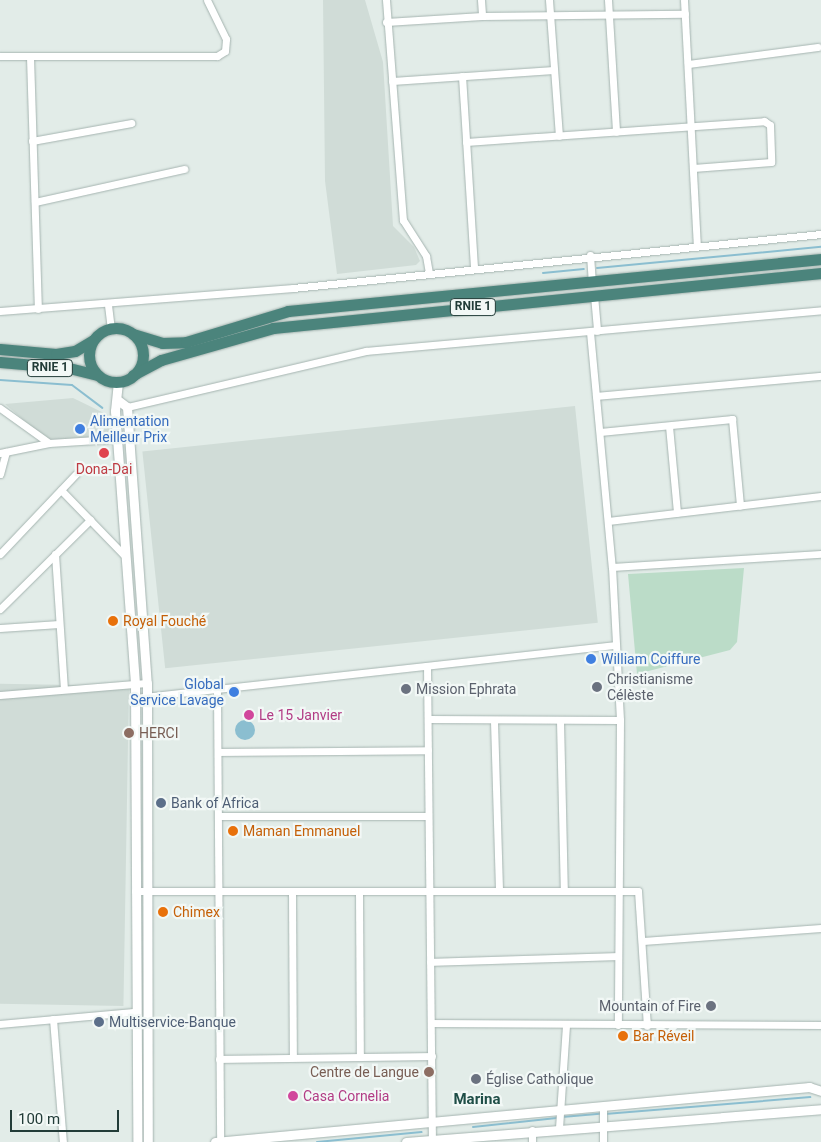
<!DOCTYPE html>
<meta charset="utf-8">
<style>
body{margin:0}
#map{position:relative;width:821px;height:1142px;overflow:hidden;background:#e2ece8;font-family:Roboto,sans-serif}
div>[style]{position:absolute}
.built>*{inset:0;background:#d0dcd7;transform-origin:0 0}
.green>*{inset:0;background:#bbdcc8}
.water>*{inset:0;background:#8bbed0}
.round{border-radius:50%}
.stream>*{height:2px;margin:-1px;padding:0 1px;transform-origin:1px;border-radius:1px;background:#8bbed0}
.roads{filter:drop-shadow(0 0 1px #a5b4b0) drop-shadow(0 0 1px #a5b4b0)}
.minor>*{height:7px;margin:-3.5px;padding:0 3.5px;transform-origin:3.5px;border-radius:3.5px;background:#fff}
.tertiary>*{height:9px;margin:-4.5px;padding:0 4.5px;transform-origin:4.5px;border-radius:4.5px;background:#fff}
.trunk>*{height:11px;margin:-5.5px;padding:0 5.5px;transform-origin:5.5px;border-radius:5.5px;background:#4b847c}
.trunk>.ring{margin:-5.5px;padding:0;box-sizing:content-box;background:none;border:11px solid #4b847c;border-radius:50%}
.dots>*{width:14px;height:14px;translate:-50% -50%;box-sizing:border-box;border:2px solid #f2f8f6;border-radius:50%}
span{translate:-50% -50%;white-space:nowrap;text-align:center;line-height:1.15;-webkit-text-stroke:4.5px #f2f8f6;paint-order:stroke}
.shield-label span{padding:1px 4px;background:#f2f8f6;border:1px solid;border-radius:4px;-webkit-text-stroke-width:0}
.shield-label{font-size:12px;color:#223c38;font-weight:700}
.shop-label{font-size:14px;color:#366cbe}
.left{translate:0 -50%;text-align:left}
.right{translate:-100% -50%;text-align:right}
.health-label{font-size:14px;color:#be3a42}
.food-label{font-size:14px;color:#c56008}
.worship-label{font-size:14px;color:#5b616d}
.hotel-label{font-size:14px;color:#b23c85}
.education-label{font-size:14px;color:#785e54}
.service-label{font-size:14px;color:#4e5e75}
.neighbourhood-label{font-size:15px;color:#1f4e47;font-weight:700}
.scale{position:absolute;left:10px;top:1110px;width:109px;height:22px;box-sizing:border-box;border:2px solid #223c38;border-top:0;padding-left:6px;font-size:15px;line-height:18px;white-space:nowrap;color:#223c38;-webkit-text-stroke:4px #f2f8f6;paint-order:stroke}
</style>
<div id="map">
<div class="built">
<i style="clip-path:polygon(323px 0,365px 0,383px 62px,393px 226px,414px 247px,420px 261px,416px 265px,337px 274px,325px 181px)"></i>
<i style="clip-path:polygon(73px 398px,108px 415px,110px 437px,48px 441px,5px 404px)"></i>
<i style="left:575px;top:406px;width:218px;height:435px;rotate:84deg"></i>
<i style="left:129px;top:686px;width:320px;height:129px;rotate:91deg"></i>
</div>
<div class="green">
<i style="clip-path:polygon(744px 568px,737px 642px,730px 650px,637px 674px,628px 574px)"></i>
</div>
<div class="water">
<i class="round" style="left:235px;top:720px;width:20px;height:20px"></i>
</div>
<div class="stream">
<i style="left:597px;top:268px;width:225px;rotate:-5.4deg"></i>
<i style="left:543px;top:273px;width:41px;rotate:-5.6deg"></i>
<i style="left:0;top:380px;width:72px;rotate:4deg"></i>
<i style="left:72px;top:385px;width:38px;rotate:37deg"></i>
<i style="left:605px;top:1114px;width:206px;rotate:-4.7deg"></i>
<i style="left:562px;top:1117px;width:38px;rotate:-5deg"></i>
<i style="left:473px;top:1127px;width:84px;rotate:-6.1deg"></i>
<i style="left:317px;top:1142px;width:105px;rotate:-5.4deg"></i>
</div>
<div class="roads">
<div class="minor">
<i style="left:386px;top:0;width:221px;rotate:85.6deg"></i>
<i style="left:403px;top:220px;width:43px;rotate:57.4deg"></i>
<i style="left:426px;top:256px;width:17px;rotate:80deg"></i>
<i style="left:481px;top:0;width:16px;rotate:86deg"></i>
<i style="left:549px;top:0;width:136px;rotate:85.8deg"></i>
<i style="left:608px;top:0;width:132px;rotate:86.5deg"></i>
<i style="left:684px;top:0;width:245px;rotate:87deg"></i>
<i style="left:386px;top:22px;width:96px;rotate:-3.6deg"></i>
<i style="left:482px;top:16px;width:203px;rotate:-0.6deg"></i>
<i style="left:0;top:56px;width:217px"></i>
<i style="left:217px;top:56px;width:9px;rotate:-32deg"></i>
<i style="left:225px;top:51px;width:12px;rotate:-85deg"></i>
<i style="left:226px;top:39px;width:43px;rotate:-116deg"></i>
<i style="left:30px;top:57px;width:252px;rotate:88.2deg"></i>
<i style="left:688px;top:64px;width:131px;rotate:-7.5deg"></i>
<i style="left:462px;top:76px;width:192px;rotate:86.4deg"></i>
<i style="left:392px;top:81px;width:162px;rotate:-3.9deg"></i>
<i style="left:32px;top:141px;width:101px;rotate:-10.3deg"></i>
<i style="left:466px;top:142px;width:299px;rotate:-4deg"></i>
<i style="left:764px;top:121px;width:7px;rotate:34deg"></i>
<i style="left:770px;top:125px;width:37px;rotate:88deg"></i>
<i style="left:771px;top:162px;width:78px;rotate:175.6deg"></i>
<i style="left:35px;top:202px;width:153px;rotate:-12.5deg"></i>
<i style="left:590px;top:255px;width:26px;rotate:86deg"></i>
<i style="left:594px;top:295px;width:36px;rotate:85deg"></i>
<i style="left:108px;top:305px;width:23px;rotate:83deg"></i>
<i style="left:0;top:311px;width:294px;rotate:-4.5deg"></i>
<i style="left:293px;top:288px;width:531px;rotate:-5.84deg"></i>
<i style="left:590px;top:332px;width:236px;rotate:84.7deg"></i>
<i style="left:612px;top:567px;width:153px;rotate:87deg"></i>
<i style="left:620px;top:720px;width:305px;rotate:90.4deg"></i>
<i style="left:596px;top:396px;width:226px;rotate:-5.1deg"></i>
<i style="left:127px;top:407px;width:245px;rotate:-13.2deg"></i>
<i style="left:366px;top:351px;width:457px;rotate:-5.1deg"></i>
<i style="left:0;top:408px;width:60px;rotate:35.5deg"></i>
<i style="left:669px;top:426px;width:87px;rotate:84.7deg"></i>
<i style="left:600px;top:432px;width:133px;rotate:-5.6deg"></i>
<i style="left:732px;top:419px;width:87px;rotate:84.7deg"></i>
<i style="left:0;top:453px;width:50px;rotate:-11.5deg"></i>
<i style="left:49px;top:443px;width:79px;rotate:-3.6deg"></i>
<i style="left:0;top:474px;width:23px;rotate:-75deg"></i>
<i style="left:61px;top:490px;width:92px;rotate:45.9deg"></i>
<i style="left:608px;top:521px;width:214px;rotate:-6.7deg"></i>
<i style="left:0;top:554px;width:110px;rotate:-46.5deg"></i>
<i style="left:55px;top:554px;width:135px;rotate:86.2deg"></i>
<i style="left:612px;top:567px;width:209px;rotate:-3.6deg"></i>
<i style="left:0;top:609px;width:127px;rotate:-44.7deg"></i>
<i style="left:0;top:628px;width:59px;rotate:-3.9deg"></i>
<i style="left:427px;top:666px;width:474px;rotate:89.4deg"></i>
<i style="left:217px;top:689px;width:453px;rotate:89.6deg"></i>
<i style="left:0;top:695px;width:147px;rotate:-4.7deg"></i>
<i style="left:135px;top:698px;width:484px;rotate:-6.3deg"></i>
<i style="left:428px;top:719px;width:192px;rotate:0.3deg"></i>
<i style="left:494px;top:721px;width:170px;rotate:88.3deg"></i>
<i style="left:560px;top:721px;width:170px;rotate:88.7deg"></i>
<i style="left:218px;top:752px;width:210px;rotate:-0.5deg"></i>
<i style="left:218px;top:816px;width:210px"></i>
<i style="left:135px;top:891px;width:503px"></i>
<i style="left:638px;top:891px;width:135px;rotate:86.2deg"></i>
<i style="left:292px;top:891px;width:166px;rotate:89.7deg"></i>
<i style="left:359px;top:891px;width:166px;rotate:89.7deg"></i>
<i style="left:643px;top:941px;width:178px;rotate:-4.2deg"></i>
<i style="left:430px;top:962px;width:186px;rotate:-1.8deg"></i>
<i style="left:53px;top:1019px;width:123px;rotate:85.4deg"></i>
<i style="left:431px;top:1023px;width:390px;rotate:0.3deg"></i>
<i style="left:0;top:1024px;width:136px;rotate:-5.1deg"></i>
<i style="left:219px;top:1059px;width:213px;rotate:-0.8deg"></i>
<i style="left:559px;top:1128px;width:103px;rotate:-86.1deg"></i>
<i style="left:532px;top:1142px;width:12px;rotate:-90deg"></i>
<i style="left:603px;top:1142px;width:36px;rotate:-90deg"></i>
</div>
<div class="tertiary">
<i style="left:118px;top:382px;width:29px;rotate:96deg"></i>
<i style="left:115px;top:411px;width:274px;rotate:85.8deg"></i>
<i style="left:135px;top:684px;width:458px;rotate:89.7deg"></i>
<i style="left:119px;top:401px;width:10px;rotate:37deg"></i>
<i style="left:127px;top:407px;width:277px;rotate:85.9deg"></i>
<i style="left:147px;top:683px;width:459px;rotate:89.9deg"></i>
<i style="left:215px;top:1142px;width:597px;rotate:-5.29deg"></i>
<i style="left:809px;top:1087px;width:13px;rotate:18deg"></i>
<i style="left:406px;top:1142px;width:416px;rotate:-4.5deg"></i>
</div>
<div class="trunk">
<i class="ring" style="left:89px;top:328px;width:43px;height:43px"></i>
<i style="left:133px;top:334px;width:30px;rotate:17deg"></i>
<i style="left:162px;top:343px;width:24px;rotate:-2deg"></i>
<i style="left:186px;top:342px;width:107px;rotate:-16.9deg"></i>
<i style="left:288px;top:311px;width:536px;rotate:-5.57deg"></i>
<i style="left:0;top:349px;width:56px;rotate:5.1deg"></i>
<i style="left:56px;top:354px;width:19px;rotate:-9deg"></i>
<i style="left:75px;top:351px;width:21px;rotate:-31deg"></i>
<i style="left:0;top:362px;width:69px;rotate:5deg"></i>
<i style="left:69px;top:368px;width:29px;rotate:14deg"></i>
<i style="left:133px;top:375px;width:32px;rotate:-28deg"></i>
<i style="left:161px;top:360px;width:116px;rotate:-15.9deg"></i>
<i style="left:273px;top:328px;width:551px;rotate:-5.73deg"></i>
</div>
</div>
<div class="dots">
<i style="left:80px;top:429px;background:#3f7fe0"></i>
<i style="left:104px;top:453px;background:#e0444e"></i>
<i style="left:113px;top:621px;background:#e8710a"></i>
<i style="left:591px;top:659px;background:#3f7fe0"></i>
<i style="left:597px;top:687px;background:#6b7280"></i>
<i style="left:406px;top:689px;background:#6b7280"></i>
<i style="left:234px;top:692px;background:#3f7fe0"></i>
<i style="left:249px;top:715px;background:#d1479c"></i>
<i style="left:129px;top:733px;background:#8d6e63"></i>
<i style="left:161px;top:803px;background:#5c6f8a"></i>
<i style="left:233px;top:831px;background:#e8710a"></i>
<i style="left:163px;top:912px;background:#e8710a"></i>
<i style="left:711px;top:1006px;background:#6b7280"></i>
<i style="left:99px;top:1022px;background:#5c6f8a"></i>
<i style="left:623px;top:1036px;background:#e8710a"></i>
<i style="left:429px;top:1072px;background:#8d6e63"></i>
<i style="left:476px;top:1079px;background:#6b7280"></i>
<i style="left:293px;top:1096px;background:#d1479c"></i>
</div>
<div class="shield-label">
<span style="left:473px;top:307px">RNIE 1</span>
<span style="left:50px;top:368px">RNIE 1</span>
</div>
<div class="shop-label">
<span class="left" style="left:90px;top:429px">Alimentation<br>Meilleur Prix</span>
<span class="left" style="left:601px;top:659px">William Coiffure</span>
<span class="right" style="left:224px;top:692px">Global<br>Service Lavage</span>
</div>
<div class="health-label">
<span style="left:104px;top:469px">Dona-Dai</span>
</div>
<div class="food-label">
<span class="left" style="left:123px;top:621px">Royal Fouché</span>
<span class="left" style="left:243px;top:831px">Maman Emmanuel</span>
<span class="left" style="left:173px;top:912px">Chimex</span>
<span class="left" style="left:633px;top:1036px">Bar Réveil</span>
</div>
<div class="worship-label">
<span class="left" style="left:607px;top:687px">Christianisme<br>Célèste</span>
<span class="left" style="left:416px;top:689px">Mission Ephrata</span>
<span class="right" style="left:701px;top:1006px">Mountain of Fire</span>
<span class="left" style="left:486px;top:1079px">Église Catholique</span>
</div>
<div class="hotel-label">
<span class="left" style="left:259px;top:715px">Le 15 Janvier</span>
<span class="left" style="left:303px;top:1096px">Casa Cornelia</span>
</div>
<div class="education-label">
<span class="left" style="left:139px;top:733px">HERCI</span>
<span class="right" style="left:419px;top:1072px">Centre de Langue</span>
</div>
<div class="service-label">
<span class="left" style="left:171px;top:803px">Bank of Africa</span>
<span class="left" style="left:109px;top:1022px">Multiservice-Banque</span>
</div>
<div class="neighbourhood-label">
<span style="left:477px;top:1100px">Marina</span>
</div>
<div class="scale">100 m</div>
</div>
